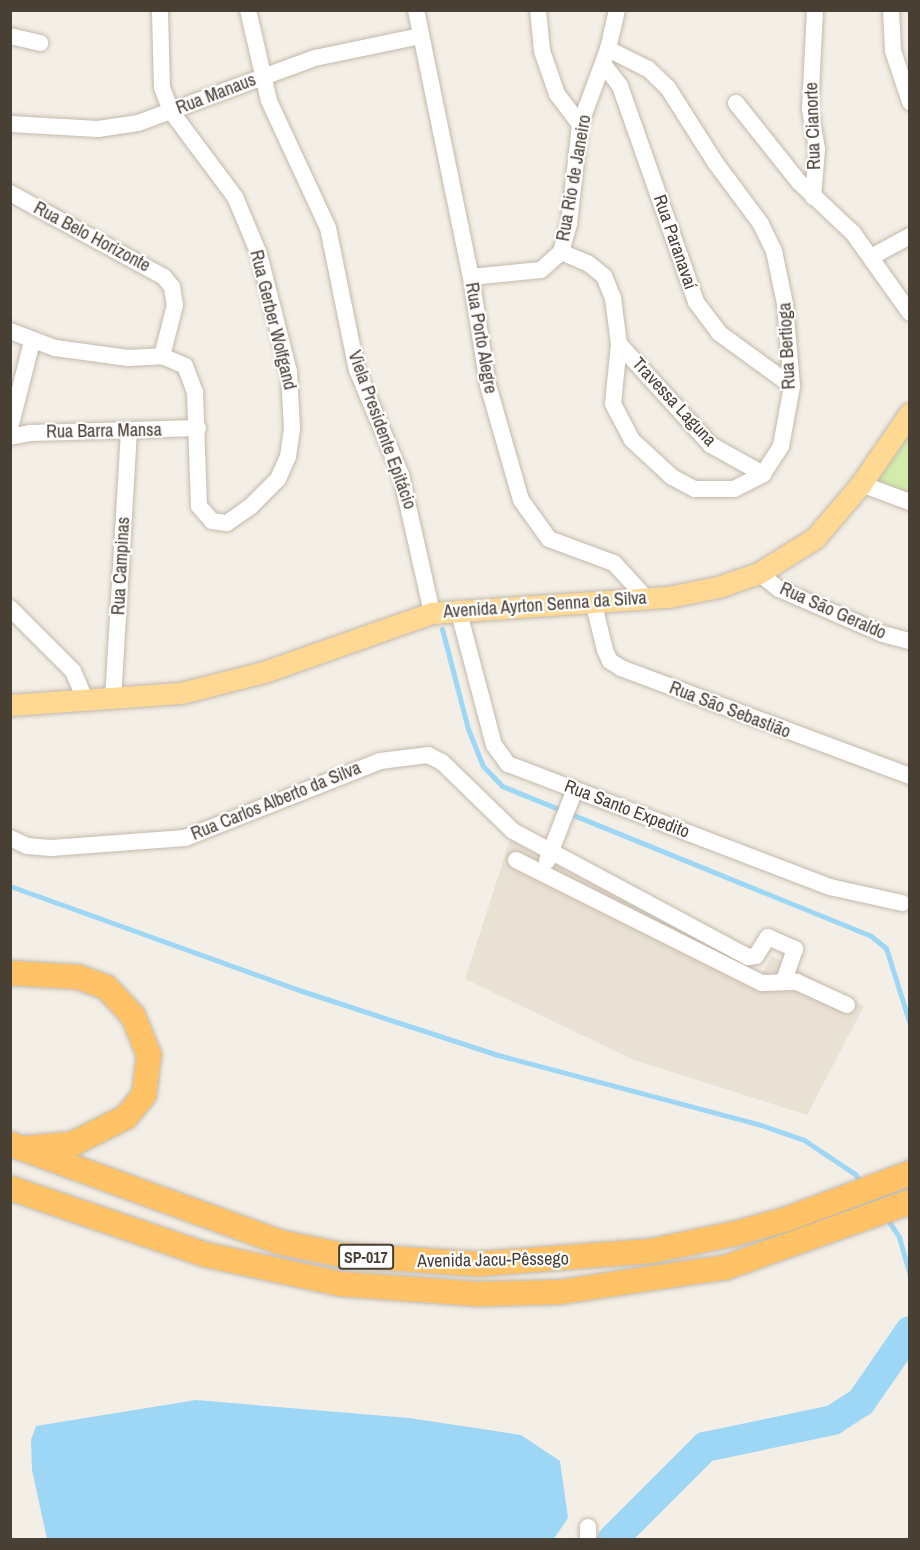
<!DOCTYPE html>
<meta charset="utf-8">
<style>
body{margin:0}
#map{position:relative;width:920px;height:1550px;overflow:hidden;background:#f4efe6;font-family:"Archivo Narrow",sans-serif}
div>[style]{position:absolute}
.residential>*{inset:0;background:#e9e1d4}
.green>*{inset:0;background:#d3ebac}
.water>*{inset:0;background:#9ed7f5}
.stream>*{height:5px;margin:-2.5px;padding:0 2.5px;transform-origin:2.5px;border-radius:2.5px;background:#9ed7f5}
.river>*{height:30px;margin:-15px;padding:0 15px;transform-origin:15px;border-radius:15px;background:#9ed7f5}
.roads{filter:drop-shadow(0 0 2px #c3b9ab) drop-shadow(0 0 2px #c3b9ab)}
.minor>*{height:16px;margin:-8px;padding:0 8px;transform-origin:8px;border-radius:8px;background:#fff}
.major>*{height:21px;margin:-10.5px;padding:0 10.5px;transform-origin:10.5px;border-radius:10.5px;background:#ffd994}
.highway>*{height:24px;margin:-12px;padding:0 12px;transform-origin:12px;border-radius:12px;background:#ffc266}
span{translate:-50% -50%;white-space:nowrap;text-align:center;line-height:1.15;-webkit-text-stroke:4.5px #fff;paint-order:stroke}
.shield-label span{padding:2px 4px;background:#fff;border:2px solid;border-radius:4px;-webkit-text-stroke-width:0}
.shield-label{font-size:16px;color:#483f35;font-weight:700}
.street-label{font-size:18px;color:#483f35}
.frame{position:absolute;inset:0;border:12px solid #483f35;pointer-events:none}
</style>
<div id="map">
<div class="residential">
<i style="clip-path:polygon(510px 840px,762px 974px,772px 956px,864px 1006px,807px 1115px,634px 1060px,465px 979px)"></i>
</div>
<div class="green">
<i style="clip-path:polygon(909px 430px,909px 495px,874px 482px)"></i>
</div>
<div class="water">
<i style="clip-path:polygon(196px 1400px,409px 1418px,521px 1435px,560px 1461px,568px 1518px,553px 1540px,47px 1539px,32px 1470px,31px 1440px,36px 1426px)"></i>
</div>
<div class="stream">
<i style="left:442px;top:629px;width:103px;rotate:75.4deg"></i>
<i style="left:468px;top:729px;width:40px;rotate:68deg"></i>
<i style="left:483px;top:766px;width:28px;rotate:46deg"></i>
<i style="left:502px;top:786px;width:398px;rotate:22.1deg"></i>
<i style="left:871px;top:936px;width:19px;rotate:39deg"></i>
<i style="left:886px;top:948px;width:80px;rotate:72.5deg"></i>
<i style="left:10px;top:886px;width:310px;rotate:19.8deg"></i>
<i style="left:302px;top:991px;width:206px;rotate:18.1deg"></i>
<i style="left:498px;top:1055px;width:272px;rotate:14.9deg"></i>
<i style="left:761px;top:1125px;width:46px;rotate:19.2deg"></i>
<i style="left:804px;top:1140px;width:61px;rotate:33.7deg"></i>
<i style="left:855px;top:1174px;width:12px;rotate:55deg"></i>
<i style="left:885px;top:1216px;width:25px;rotate:56deg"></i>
<i style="left:899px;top:1237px;width:40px;rotate:74deg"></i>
</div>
<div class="river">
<i style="left:612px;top:1540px;width:132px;rotate:-45deg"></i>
<i style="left:705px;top:1447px;width:131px;rotate:-11.9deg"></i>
<i style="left:833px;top:1420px;width:33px;rotate:-33deg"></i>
<i style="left:861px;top:1402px;width:86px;rotate:-55.4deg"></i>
</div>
<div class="roads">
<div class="minor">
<i style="left:248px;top:10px;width:93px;rotate:77deg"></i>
<i style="left:269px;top:101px;width:140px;rotate:65.1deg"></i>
<i style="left:328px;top:228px;width:145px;rotate:78.5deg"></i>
<i style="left:357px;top:370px;width:114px;rotate:67.3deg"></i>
<i style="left:401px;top:475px;width:141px;rotate:77.3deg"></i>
<i style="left:416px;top:10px;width:273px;rotate:78.4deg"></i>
<i style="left:471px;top:277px;width:109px;rotate:81.1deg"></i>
<i style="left:488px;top:385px;width:120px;rotate:74deg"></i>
<i style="left:521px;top:500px;width:48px;rotate:54.3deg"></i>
<i style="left:549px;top:539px;width:69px;rotate:20.3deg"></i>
<i style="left:614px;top:563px;width:47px;rotate:47.6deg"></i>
<i style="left:538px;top:10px;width:41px;rotate:84.4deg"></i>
<i style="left:542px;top:51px;width:46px;rotate:70.8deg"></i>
<i style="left:557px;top:94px;width:39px;rotate:53deg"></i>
<i style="left:891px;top:10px;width:41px;rotate:87.2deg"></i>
<i style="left:893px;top:51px;width:54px;rotate:71.6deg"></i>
<i style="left:10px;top:36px;width:31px;rotate:13deg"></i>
<i style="left:603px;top:64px;width:28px;rotate:52deg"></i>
<i style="left:620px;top:86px;width:229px;rotate:70.6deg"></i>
<i style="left:696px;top:302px;width:39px;rotate:53deg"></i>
<i style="left:719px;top:333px;width:90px;rotate:36deg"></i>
<i style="left:736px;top:103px;width:101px;rotate:51.4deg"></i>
<i style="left:799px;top:182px;width:74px;rotate:43.4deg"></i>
<i style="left:853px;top:233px;width:98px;rotate:54.5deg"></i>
<i style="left:10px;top:124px;width:88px;rotate:3.3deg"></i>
<i style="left:98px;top:129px;width:40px;rotate:-8.5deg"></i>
<i style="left:138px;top:123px;width:189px;rotate:-20.2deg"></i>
<i style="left:315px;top:58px;width:107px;rotate:-11.8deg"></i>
<i style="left:10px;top:193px;width:175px;rotate:28.6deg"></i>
<i style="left:164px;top:277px;width:13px;rotate:51deg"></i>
<i style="left:172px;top:287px;width:18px;rotate:81deg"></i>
<i style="left:175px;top:305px;width:53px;rotate:104.3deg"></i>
<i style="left:813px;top:197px;width:48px;rotate:-85.2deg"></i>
<i style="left:817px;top:149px;width:41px;rotate:-99.9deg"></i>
<i style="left:810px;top:109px;width:99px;rotate:-87.1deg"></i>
<i style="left:561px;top:252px;width:30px;rotate:23deg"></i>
<i style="left:589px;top:264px;width:19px;rotate:39deg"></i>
<i style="left:604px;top:276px;width:24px;rotate:68deg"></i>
<i style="left:613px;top:298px;width:46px;rotate:82.6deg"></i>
<i style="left:619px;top:344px;width:60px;rotate:95.7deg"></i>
<i style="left:613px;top:404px;width:41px;rotate:62.2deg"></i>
<i style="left:632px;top:440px;width:54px;rotate:42.8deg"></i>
<i style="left:672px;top:477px;width:26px;rotate:28deg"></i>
<i style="left:695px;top:489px;width:39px"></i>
<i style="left:734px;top:489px;width:33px;rotate:-27deg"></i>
<i style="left:763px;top:474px;width:33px;rotate:-57deg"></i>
<i style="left:781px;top:446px;width:61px;rotate:-79.6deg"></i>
<i style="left:792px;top:386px;width:82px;rotate:-94.9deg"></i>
<i style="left:785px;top:304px;width:54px;rotate:-101.7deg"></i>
<i style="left:774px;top:251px;width:30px;rotate:-116deg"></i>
<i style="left:761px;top:224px;width:77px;rotate:-126.6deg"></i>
<i style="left:715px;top:162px;width:88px;rotate:-122.4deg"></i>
<i style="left:668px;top:88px;width:28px;rotate:-136deg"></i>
<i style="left:648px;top:69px;width:45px;rotate:-153.4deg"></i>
<i style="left:871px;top:257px;width:44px;rotate:-28.3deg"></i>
<i style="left:471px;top:277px;width:70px;rotate:-5.7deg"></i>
<i style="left:541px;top:270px;width:27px;rotate:-42deg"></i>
<i style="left:561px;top:252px;width:29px;rotate:-74deg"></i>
<i style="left:569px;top:224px;width:100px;rotate:-83.7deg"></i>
<i style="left:580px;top:125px;width:81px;rotate:-69.8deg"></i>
<i style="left:608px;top:49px;width:40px;rotate:-77deg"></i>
<i style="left:10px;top:331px;width:48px;rotate:20.7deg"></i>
<i style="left:55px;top:348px;width:74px;rotate:7.8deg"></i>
<i style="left:128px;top:358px;width:34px;rotate:-3deg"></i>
<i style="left:162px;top:356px;width:25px;rotate:23deg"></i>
<i style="left:185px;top:366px;width:28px;rotate:69deg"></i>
<i style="left:195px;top:392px;width:114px;rotate:88deg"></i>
<i style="left:199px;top:506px;width:20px;rotate:49deg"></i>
<i style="left:212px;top:521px;width:15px;rotate:8deg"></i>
<i style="left:227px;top:523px;width:29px;rotate:-35deg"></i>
<i style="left:251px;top:506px;width:38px;rotate:-45deg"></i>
<i style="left:278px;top:479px;width:24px;rotate:-66deg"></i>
<i style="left:288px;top:457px;width:28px;rotate:-82deg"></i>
<i style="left:292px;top:429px;width:57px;rotate:-93deg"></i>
<i style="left:289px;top:372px;width:122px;rotate:-104.3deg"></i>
<i style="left:259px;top:254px;width:62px;rotate:-112.8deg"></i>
<i style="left:235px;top:197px;width:107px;rotate:-126.7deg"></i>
<i style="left:171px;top:111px;width:25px;rotate:-111deg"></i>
<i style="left:162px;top:88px;width:78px;rotate:-91.5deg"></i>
<i style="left:619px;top:344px;width:137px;rotate:47.7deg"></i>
<i style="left:711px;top:445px;width:60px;rotate:29.1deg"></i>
<i style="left:10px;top:428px;width:89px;rotate:-75.7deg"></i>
<i style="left:10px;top:437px;width:20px;rotate:-11deg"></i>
<i style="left:30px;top:433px;width:168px;rotate:-1.7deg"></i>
<i style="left:861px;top:484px;width:52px;rotate:20.2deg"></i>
<i style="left:759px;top:573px;width:26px;rotate:39deg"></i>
<i style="left:779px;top:589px;width:113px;rotate:23.4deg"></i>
<i style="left:883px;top:634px;width:28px;rotate:15deg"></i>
<i style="left:593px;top:601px;width:50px;rotate:76.2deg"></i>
<i style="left:605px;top:650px;width:12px;rotate:66deg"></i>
<i style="left:610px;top:661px;width:13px;rotate:32deg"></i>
<i style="left:621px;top:668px;width:309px;rotate:20.5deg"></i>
<i style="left:10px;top:608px;width:89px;rotate:45deg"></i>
<i style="left:73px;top:671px;width:33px;rotate:67deg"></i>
<i style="left:458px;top:609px;width:141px;rotate:75.2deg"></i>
<i style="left:494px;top:745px;width:24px;rotate:54deg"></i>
<i style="left:508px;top:764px;width:345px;rotate:20.9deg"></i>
<i style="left:830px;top:887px;width:74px;rotate:12.5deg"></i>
<i style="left:113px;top:700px;width:267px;rotate:-86.6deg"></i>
<i style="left:10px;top:838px;width:19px;rotate:25deg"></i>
<i style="left:27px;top:846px;width:24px;rotate:5deg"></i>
<i style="left:51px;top:848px;width:134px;rotate:-4.3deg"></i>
<i style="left:185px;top:838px;width:210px;rotate:-21.5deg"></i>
<i style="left:380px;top:761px;width:48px;rotate:-7.1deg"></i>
<i style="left:428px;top:755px;width:16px;rotate:27deg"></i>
<i style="left:442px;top:762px;width:99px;rotate:44.2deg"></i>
<i style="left:513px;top:831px;width:267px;rotate:28.2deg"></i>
<i style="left:748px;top:957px;width:8px;rotate:-7deg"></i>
<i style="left:756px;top:956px;width:22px;rotate:-58deg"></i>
<i style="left:768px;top:937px;width:30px;rotate:24deg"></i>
<i style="left:795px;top:949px;width:34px;rotate:109deg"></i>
<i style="left:516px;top:860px;width:275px;rotate:26.6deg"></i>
<i style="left:762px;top:983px;width:35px;rotate:-2deg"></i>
<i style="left:797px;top:982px;width:55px;rotate:24.7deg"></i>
<i style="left:547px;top:861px;width:77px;rotate:-68.7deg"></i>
<i style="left:588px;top:1540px;width:13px;rotate:-90deg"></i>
</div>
<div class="major">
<i style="left:10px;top:705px;width:171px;rotate:-4deg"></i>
<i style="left:181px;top:693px;width:86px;rotate:-14.2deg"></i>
<i style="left:264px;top:672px;width:178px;rotate:-19.4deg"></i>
<i style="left:432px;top:613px;width:237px;rotate:-3.9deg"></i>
<i style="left:668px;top:597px;width:51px;rotate:-11.3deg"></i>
<i style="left:718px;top:587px;width:43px;rotate:-18.9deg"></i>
<i style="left:759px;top:573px;width:66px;rotate:-32deg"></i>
<i style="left:815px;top:538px;width:71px;rotate:-49.6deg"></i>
<i style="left:861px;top:484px;width:86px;rotate:-55.4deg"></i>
</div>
<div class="highway">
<i style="left:10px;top:973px;width:68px;rotate:3.4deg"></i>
<i style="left:78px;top:977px;width:30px;rotate:20deg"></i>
<i style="left:106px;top:987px;width:40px;rotate:47deg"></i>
<i style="left:133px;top:1016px;width:42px;rotate:67.7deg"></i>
<i style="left:149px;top:1055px;width:40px;rotate:97.1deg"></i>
<i style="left:144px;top:1095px;width:28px;rotate:129deg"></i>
<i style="left:126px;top:1117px;width:60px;rotate:153.4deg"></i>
<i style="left:72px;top:1144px;width:46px;rotate:175deg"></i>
<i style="left:10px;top:1144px;width:286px;rotate:20deg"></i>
<i style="left:279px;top:1242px;width:64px;rotate:11.7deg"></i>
<i style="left:342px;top:1255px;width:136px;rotate:3.8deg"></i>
<i style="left:478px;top:1264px;width:173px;rotate:-4.3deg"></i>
<i style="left:651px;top:1251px;width:88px;rotate:-11.8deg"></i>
<i style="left:737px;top:1233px;width:52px;rotate:-15.6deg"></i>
<i style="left:787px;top:1219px;width:131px;rotate:-20.5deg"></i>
<i style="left:10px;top:1188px;width:208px;rotate:18.8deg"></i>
<i style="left:207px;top:1255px;width:137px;rotate:12.2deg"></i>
<i style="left:341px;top:1284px;width:137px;rotate:4.2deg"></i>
<i style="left:478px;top:1294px;width:82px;rotate:-1.4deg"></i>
<i style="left:560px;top:1292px;width:169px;rotate:-8.5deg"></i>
<i style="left:727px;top:1267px;width:194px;rotate:-19.6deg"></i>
</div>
</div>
<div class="shield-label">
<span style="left:366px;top:1257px">SP-017</span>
</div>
<div class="street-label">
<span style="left:216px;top:94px;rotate:-21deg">Rua Manaus</span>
<span style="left:813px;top:126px;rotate:-92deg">Rua Cianorte</span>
<span style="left:574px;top:178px;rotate:-80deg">Rua Rio de Janeiro</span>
<span style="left:92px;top:237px;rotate:28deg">Rua Belo Horizonte</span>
<span style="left:675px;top:242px;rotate:71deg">Rua Paranavaí</span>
<span style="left:273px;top:320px;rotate:76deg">Rua Gerber Wolfgand</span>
<span style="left:481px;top:338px;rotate:80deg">Rua Porto Alegre</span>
<span style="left:787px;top:346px;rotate:-93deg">Rua Bertioga</span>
<span style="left:674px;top:402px;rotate:47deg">Travessa Laguna</span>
<span style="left:382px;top:430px;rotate:70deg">Viela Presidente Epitácio</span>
<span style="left:104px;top:431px;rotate:-1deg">Rua Barra Mansa</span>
<span style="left:121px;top:566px;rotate:-87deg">Rua Campinas</span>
<span style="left:545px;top:605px;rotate:-4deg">Avenida Ayrton Senna da Silva</span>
<span style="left:833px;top:611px;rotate:24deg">Rua São Geraldo</span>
<span style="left:730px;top:710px;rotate:21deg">Rua São Sebastião</span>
<span style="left:276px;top:801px;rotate:-22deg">Rua Carlos Alberto da Silva</span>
<span style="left:627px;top:809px;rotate:21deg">Rua Santo Expedito</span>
<span style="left:493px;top:1260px;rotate:-1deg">Avenida Jacu-Pêssego</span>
</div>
<div class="frame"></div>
</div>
